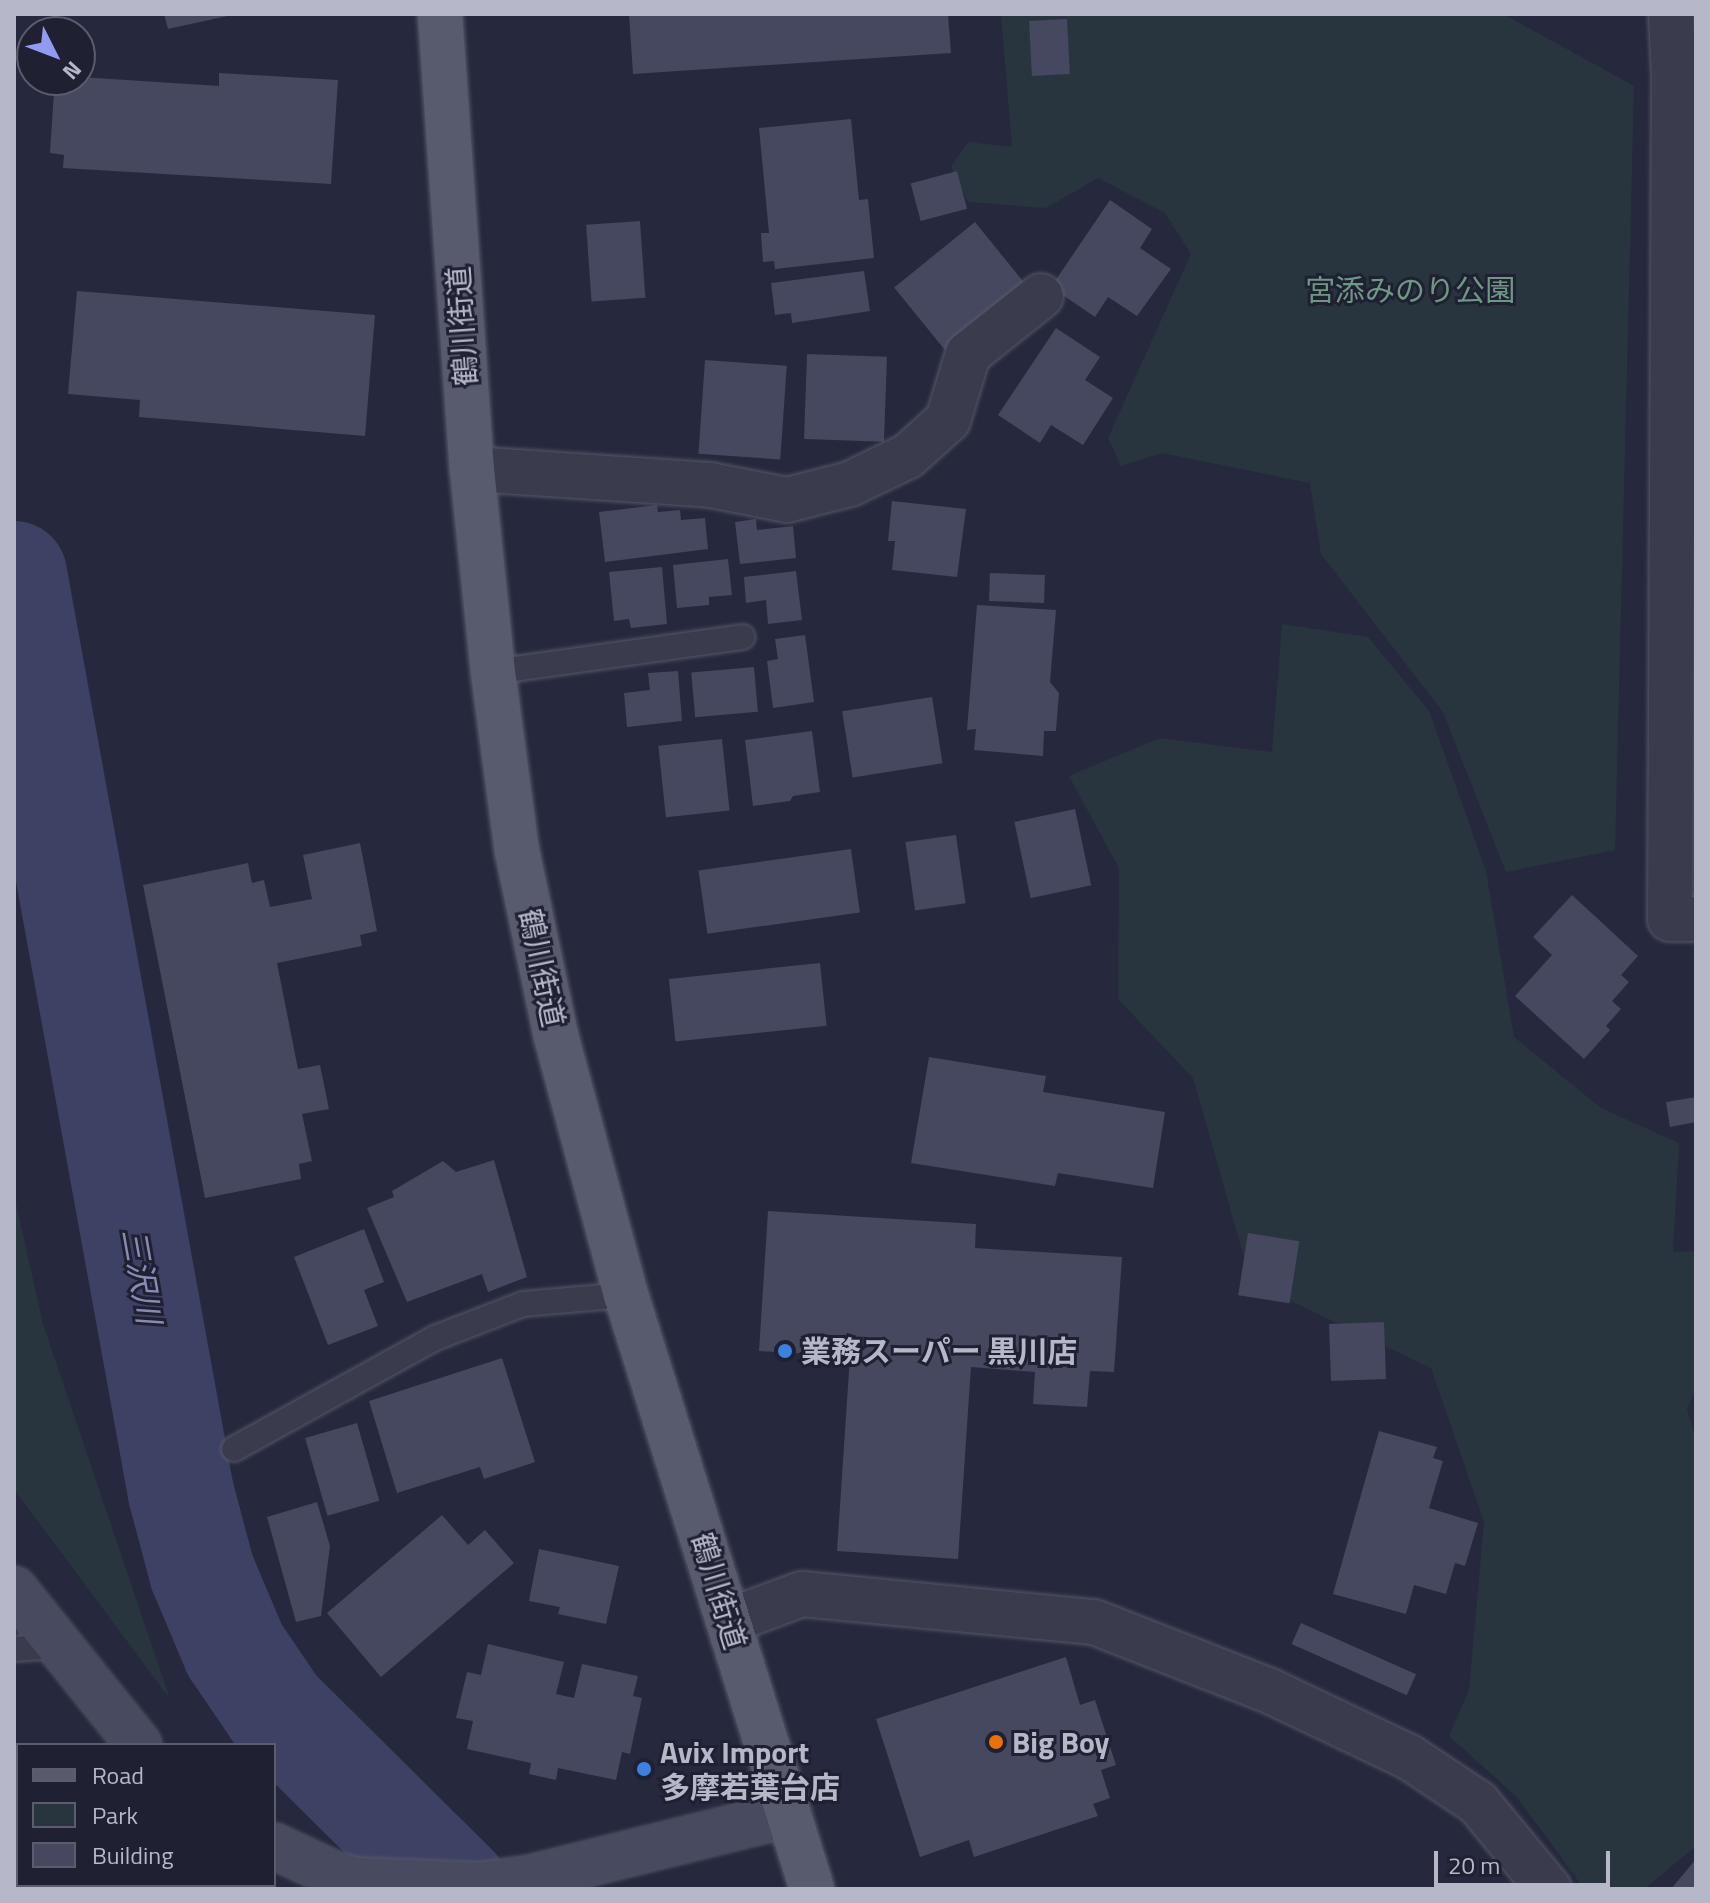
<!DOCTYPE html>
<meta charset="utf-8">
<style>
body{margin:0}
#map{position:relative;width:1710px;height:1903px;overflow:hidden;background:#26293d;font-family:"Titillium Web","Noto Sans JP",sans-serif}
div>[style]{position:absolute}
.green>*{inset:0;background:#28353e}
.river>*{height:106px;margin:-53px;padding:0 53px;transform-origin:53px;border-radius:53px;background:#3d4164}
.building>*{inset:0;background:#45485e;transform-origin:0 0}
.roads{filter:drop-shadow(0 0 2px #555768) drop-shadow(0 0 2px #555768)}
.lane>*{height:24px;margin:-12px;padding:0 12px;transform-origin:12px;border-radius:12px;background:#3a3c4d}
.street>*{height:44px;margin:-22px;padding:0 22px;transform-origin:22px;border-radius:22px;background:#3a3c4d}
.secondary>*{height:44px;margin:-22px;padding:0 22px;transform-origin:22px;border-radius:22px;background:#484a60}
.primary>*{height:44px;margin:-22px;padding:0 22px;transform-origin:22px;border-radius:22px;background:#585b6d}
.dots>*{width:22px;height:22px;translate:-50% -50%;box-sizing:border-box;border:4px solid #1f2132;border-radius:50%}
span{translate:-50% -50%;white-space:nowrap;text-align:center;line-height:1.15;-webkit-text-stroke:6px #1f2132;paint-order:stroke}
.park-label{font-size:30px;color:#6f9784}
.street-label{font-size:30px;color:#b6b7c8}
.poi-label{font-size:30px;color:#b6b7c8;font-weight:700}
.left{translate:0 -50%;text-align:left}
.water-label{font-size:32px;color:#868cb2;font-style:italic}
.frame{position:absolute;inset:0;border:16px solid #b6b7c8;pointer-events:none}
.legend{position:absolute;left:16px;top:1743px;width:260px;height:144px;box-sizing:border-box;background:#1f2132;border:2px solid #5b5d6e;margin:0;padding:10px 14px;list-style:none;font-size:24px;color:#b6b7c8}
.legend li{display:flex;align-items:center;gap:16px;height:40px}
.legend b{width:40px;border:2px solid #5b5d6e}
.north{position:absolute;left:16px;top:16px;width:80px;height:80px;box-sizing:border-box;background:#1f2132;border:2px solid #5b5d6e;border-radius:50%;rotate:132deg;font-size:22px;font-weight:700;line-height:32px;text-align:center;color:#b6b7c8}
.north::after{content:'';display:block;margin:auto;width:28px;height:36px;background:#929bf1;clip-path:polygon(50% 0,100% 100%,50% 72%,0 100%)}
.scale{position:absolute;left:1434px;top:1851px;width:176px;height:36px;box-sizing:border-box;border:4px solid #b6b7c8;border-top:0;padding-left:10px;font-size:24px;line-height:28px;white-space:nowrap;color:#b6b7c8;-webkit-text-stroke:6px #1f2132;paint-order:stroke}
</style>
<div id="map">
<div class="green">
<i style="clip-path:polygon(1001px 14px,1503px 14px,1634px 86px,1615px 850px,1506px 872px,1443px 712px,1321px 554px,1310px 483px,1162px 453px,1121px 466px,1108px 438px,1191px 254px,1165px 213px,1098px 178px,1046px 208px,968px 202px,951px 167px,968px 142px,1012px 147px)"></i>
<i style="clip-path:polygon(1282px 624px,1368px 637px,1429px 711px,1486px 871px,1514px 1037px,1601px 1108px,1679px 1143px,1673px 1252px,1696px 1251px,1696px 1389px,1687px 1409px,1696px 1439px,1696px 1846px,1644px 1889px,1584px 1889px,1517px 1797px,1449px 1736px,1469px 1690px,1484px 1522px,1431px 1368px,1251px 1282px,1193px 1078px,1118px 999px,1119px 868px,1069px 776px,1160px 738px,1272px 752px)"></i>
<i style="clip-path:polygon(14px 1194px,43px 1324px,170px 1699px,14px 1489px)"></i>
</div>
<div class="river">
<i style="left:14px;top:574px;width:934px;rotate:79.7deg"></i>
<i style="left:181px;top:1493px;width:82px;rotate:75.1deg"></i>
<i style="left:202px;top:1572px;width:85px;rotate:67.1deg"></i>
<i style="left:235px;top:1650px;width:71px;rotate:55.9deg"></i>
<i style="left:275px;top:1709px;width:255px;rotate:44.8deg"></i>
</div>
<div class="building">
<i style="clip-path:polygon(164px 14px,232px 14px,232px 15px,168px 29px)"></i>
<i style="clip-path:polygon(629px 14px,948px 14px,951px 53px,633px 74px)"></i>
<i style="left:1067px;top:19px;width:55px;height:38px;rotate:87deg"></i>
<i style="clip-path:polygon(219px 73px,338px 80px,331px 184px,63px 168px,64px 155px,50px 153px,54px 91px,67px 91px,68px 80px,80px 77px,219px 86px)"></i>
<i style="clip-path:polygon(851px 119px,859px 200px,868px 199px,874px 258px,775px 269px,774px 261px,763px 262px,761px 233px,769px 233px,759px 128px)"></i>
<i style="left:957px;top:171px;width:39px;height:48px;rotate:75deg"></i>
<i style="clip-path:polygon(1110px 200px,1152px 229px,1140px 248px,1171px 269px,1137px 316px,1108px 297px,1095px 317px,1051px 287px)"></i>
<i style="left:640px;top:221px;width:77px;height:54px;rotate:86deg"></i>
<i style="left:975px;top:222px;width:80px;height:104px;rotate:51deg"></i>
<i style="clip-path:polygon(864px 271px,870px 311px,792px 323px,791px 313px,775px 315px,771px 283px)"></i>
<i style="clip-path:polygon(77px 291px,375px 315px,365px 436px,139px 417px,140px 400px,68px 394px)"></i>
<i style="clip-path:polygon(1056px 328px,1100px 357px,1085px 380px,1113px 398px,1083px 445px,1051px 425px,1040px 443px,998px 415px)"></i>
<i style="left:807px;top:354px;width:80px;height:85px;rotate:2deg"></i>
<i style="left:705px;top:360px;width:82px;height:94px;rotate:4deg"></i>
<i style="clip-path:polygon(892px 501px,966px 509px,957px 577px,892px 570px,895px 541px,888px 541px)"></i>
<i style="clip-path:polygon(657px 505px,658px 512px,680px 510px,681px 520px,705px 518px,708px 549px,605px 562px,599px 512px)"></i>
<i style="clip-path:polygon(756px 519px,757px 530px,793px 526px,796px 558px,740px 564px,735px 522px)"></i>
<i style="clip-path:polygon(728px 559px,732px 595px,709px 597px,709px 605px,677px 608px,673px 565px)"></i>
<i style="clip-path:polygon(662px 567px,667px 624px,631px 628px,629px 619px,614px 621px,609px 572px)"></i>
<i style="clip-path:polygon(796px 571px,802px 620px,768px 624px,766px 600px,746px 603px,744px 577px)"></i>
<i style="left:990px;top:573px;width:55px;height:28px;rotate:2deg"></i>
<i style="clip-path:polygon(977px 605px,1056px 610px,1050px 682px,1059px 693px,1056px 731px,1044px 731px,1043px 756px,974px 750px,976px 729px,967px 730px)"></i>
<i style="clip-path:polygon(805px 635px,814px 702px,773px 708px,767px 661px,778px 659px,775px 639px)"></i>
<i style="left:754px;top:667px;width:45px;height:63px;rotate:85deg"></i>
<i style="clip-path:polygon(678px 671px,682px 721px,627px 727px,624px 693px,650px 690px,648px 673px)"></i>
<i style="left:932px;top:697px;width:67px;height:91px;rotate:81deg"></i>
<i style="clip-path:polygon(812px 731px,820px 792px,793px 796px,790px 801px,753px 806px,745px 740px)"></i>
<i style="left:722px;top:739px;width:72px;height:64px;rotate:84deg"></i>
<i style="left:1075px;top:809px;width:78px;height:62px;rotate:78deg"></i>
<i style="left:956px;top:835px;width:69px;height:51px;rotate:82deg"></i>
<i style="clip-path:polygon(360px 843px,377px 931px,360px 935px,362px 946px,277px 963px,298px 1069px,320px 1065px,329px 1109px,302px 1114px,312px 1161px,299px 1164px,301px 1179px,205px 1198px,143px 885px,248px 863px,252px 883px,264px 880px,270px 907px,312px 899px,303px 855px)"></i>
<i style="left:851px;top:849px;width:64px;height:154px;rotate:82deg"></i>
<i style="clip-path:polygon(1572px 895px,1638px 956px,1621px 975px,1629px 982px,1612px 1001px,1621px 1009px,1606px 1026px,1610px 1030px,1584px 1059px,1515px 996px,1552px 955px,1533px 937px)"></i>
<i style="left:820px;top:963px;width:63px;height:152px;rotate:84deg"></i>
<i style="clip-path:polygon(929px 1057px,1046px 1076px,1043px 1092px,1165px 1112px,1153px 1188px,1058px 1173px,1055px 1186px,911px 1163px)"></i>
<i style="clip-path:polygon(1696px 1097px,1696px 1122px,1670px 1127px,1666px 1102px)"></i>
<i style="clip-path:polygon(494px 1160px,527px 1277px,488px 1292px,482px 1274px,407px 1302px,367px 1208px,394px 1197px,392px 1191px,443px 1161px,456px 1172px)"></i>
<i style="clip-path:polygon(768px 1211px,976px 1224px,975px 1248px,1122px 1257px,1114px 1372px,1090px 1371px,1087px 1407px,1033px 1404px,1035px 1372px,971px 1367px,958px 1559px,837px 1551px,850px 1356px,759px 1351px)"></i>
<i style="clip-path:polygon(364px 1229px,384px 1282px,364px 1290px,378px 1326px,328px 1345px,294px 1257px)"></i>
<i style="left:1248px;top:1233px;width:52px;height:63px;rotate:9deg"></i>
<i style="left:1384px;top:1322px;width:57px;height:55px;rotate:88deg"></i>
<i style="clip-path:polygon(502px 1358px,535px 1462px,484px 1479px,480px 1467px,397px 1493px,369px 1401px)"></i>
<i style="left:357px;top:1423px;width:81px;height:54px;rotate:74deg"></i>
<i style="clip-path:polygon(1379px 1431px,1437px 1447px,1433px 1458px,1443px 1461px,1429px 1508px,1478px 1523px,1465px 1566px,1455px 1563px,1446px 1594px,1414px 1585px,1406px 1614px,1333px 1594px)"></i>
<i style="clip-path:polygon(317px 1502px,330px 1546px,321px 1616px,296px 1622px,267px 1517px)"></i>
<i style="clip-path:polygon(442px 1515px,468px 1545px,485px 1530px,514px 1563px,381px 1677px,327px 1613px)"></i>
<i style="clip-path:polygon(539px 1549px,619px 1566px,606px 1624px,558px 1614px,560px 1607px,529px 1601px)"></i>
<i style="left:1301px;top:1623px;width:126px;height:23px;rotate:24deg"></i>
<i style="clip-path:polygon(488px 1644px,564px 1662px,556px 1694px,574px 1698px,582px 1664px,638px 1676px,633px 1696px,642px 1698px,630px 1754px,622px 1752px,616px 1780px,558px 1768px,556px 1780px,529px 1774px,531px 1763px,467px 1749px,473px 1721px,456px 1718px,467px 1672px,481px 1675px)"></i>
<i style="clip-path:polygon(1066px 1657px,1080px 1705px,1095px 1700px,1116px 1765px,1101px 1770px,1110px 1798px,1093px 1804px,1098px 1816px,974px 1857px,969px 1840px,920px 1857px,876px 1719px)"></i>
<i style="clip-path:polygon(1696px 1859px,1696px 1889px,1671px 1889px)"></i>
</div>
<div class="roads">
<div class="lane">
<i style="left:493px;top:672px;width:252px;rotate:-8deg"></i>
<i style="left:234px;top:1449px;width:230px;rotate:-28.9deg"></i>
<i style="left:435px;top:1338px;width:94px;rotate:-21.1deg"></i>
<i style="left:523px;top:1304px;width:103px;rotate:-5deg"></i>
<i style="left:14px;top:1649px;width:43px;rotate:-4deg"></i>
</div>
<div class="street">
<i style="left:1671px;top:14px;width:61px;rotate:87.2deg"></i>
<i style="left:1674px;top:75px;width:844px;rotate:90.27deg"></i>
<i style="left:1670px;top:919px;width:26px"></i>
<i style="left:472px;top:469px;width:239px;rotate:3.8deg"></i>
<i style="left:710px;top:485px;width:78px;rotate:11deg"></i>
<i style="left:787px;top:500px;width:65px;rotate:-14.3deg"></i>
<i style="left:850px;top:484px;width:64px;rotate:-25.8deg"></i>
<i style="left:908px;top:456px;width:54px;rotate:-42deg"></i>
<i style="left:948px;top:420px;width:69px;rotate:-73.1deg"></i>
<i style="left:968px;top:354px;width:93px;rotate:-38.5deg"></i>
<i style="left:729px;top:1621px;width:78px;rotate:-20.3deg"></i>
<i style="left:802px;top:1594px;width:293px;rotate:5.5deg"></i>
<i style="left:1094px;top:1622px;width:189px;rotate:21.4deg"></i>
<i style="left:1270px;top:1691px;width:154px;rotate:25.4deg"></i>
<i style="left:1409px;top:1757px;width:83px;rotate:33.7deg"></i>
<i style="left:1478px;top:1803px;width:112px;rotate:50.5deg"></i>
</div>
<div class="secondary">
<i style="left:14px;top:1589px;width:200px;rotate:51.3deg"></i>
<i style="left:274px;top:1846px;width:66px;rotate:25deg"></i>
<i style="left:334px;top:1874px;width:24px;rotate:15deg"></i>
<i style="left:357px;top:1880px;width:123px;rotate:2.3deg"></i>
<i style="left:480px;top:1885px;width:50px;rotate:-8deg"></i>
<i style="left:530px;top:1878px;width:267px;rotate:-13.9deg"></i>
</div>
<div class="primary">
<i style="left:440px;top:14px;width:456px;rotate:86deg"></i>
<i style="left:472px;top:469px;width:204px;rotate:84.1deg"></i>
<i style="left:493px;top:672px;width:181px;rotate:82.4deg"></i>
<i style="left:517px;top:851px;width:189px;rotate:78.1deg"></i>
<i style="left:556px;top:1036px;width:268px;rotate:74.9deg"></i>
<i style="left:626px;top:1295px;width:622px;rotate:72.61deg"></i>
</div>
</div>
<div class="dots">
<i style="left:785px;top:1351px;background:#3f7fe0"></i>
<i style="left:996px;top:1742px;background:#e8710a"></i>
<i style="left:644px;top:1769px;background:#3f7fe0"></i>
</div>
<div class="park-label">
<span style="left:1410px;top:290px">宮添みのり公園</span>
</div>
<div class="street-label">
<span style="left:462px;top:326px;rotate:-94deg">鶴川街道</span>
<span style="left:542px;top:968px;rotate:78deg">鶴川街道</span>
<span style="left:719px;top:1591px;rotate:73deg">鶴川街道</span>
</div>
<div class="poi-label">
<span class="left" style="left:801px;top:1351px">業務スーパー 黒川店</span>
<span class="left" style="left:1012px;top:1742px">Big Boy</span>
<span class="left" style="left:660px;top:1769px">Avix Import<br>多摩若葉台店</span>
</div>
<div class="water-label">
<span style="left:142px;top:1276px;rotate:80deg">三沢川</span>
</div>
<div class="frame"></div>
<ul class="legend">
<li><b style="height:10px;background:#585b6d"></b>Road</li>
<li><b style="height:22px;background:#28353e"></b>Park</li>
<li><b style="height:22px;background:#45485e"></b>Building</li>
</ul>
<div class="north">N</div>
<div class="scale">20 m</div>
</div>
